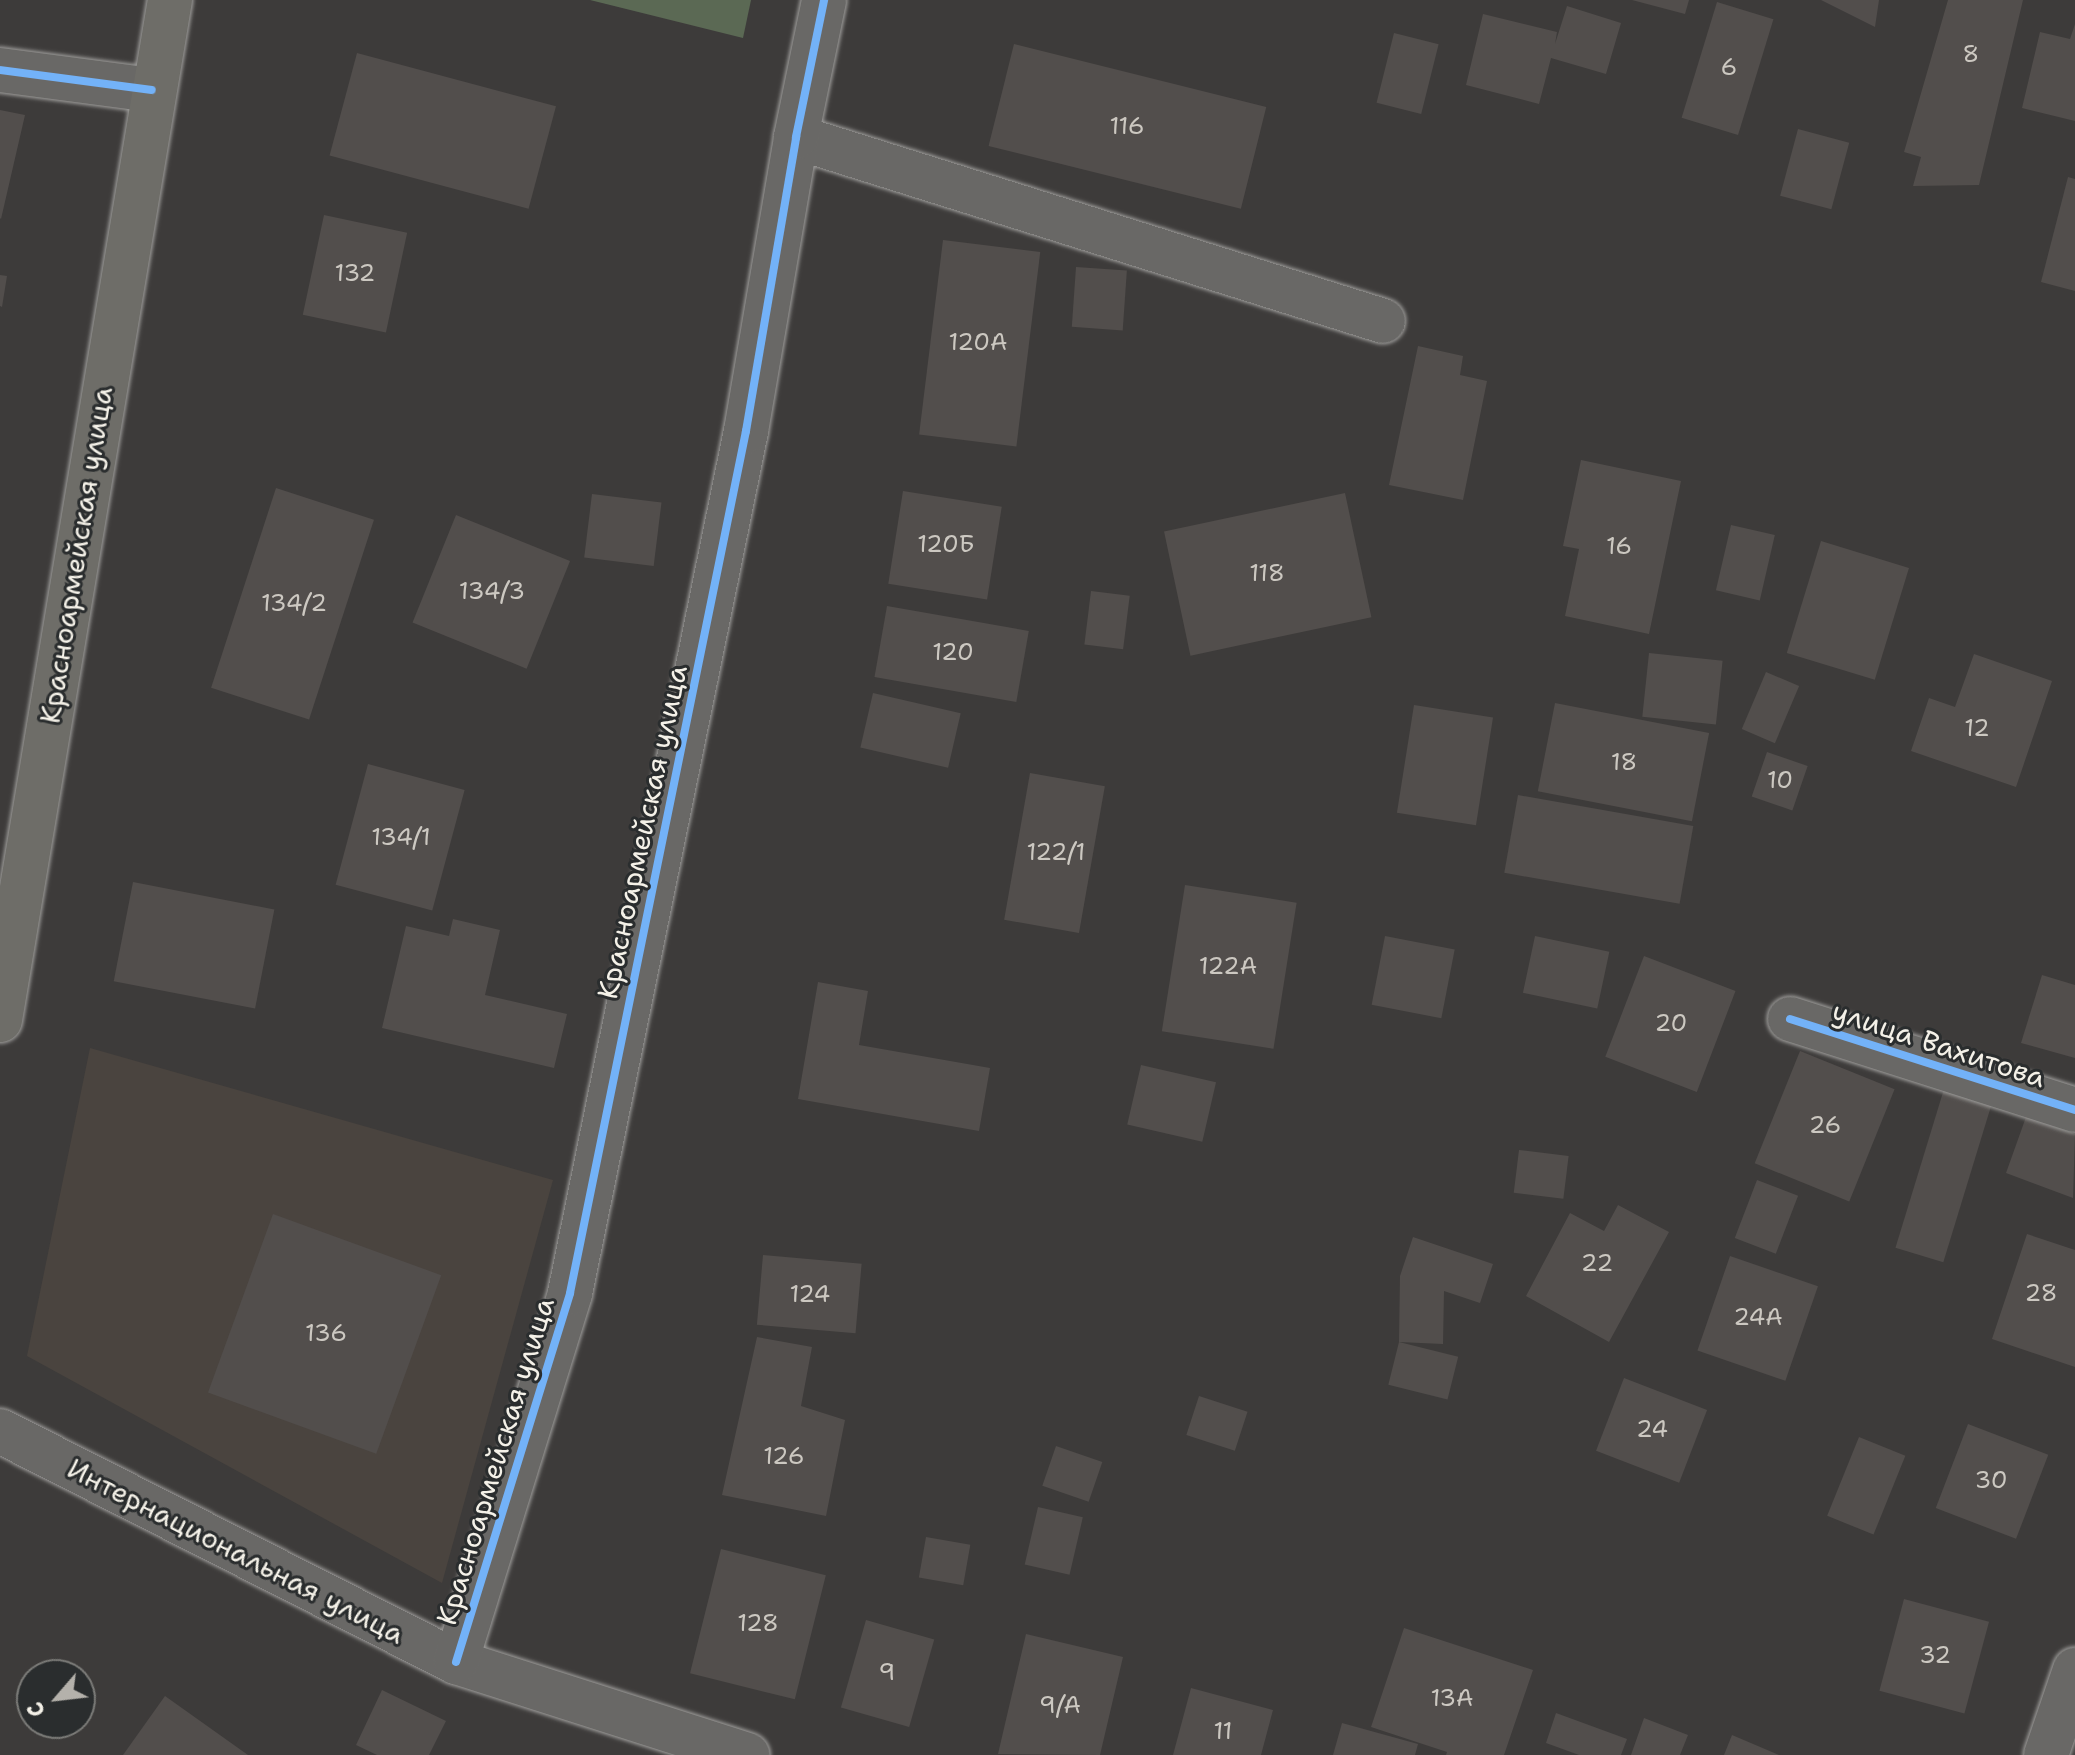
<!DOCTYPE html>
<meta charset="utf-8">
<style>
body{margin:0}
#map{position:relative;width:2075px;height:1755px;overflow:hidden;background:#3d3b3a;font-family:"Shantell Sans",sans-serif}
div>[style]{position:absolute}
.built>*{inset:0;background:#4a443f}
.green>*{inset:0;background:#5b6954}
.building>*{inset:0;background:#524e4c;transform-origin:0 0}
.roads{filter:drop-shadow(0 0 2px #9f9e9c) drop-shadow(0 0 2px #9f9e9c)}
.minor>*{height:44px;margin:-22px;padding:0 22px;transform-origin:22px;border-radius:22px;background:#696866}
.major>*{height:44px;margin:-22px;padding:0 22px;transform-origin:22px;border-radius:22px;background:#6e6d68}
.cycleway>*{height:8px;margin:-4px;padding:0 4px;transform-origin:4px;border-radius:4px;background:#73b2f8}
span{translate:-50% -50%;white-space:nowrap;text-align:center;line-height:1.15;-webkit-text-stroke:6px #2a2d2e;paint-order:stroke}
.number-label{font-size:24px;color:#ccc8c1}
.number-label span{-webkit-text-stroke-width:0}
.street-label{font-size:28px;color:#f4f1e8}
.north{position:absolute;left:16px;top:1659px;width:80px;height:80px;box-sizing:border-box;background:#2a2d2e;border:2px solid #7b7b78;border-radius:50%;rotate:242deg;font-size:22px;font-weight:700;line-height:32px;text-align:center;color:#f4f1e8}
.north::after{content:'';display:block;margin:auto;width:28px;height:36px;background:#b4b1ab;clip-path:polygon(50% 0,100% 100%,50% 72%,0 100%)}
</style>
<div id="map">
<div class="built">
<i style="clip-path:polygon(90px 1048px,553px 1180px,442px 1583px,27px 1356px)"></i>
</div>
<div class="green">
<i style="clip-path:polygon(590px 0,751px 0,743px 38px)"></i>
</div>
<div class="building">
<i style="clip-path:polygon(1632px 0,1689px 0,1685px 14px)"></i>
<i style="clip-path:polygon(1821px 0,1879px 0,1875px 27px)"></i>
<i style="clip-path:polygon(1948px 0,2023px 0,1979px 185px,1913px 186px,1921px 157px,1904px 152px)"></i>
<i style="left:1717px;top:2px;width:59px;height:121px;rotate:17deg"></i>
<i style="clip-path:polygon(1567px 6px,1621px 23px,1606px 74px,1551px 58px,1539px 104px,1466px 85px,1483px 14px,1557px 32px,1555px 44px)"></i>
<i style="clip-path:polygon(2075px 24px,2075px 121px,2022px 108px,2040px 32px,2070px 39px)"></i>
<i style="left:1394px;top:33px;width:46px;height:72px;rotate:14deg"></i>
<i style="left:1014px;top:44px;width:260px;height:105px;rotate:14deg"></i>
<i style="left:357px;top:53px;width:206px;height:106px;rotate:15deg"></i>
<i style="clip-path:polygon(0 110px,25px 115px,1px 219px,0 218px)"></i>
<i style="left:1798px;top:129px;width:53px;height:69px;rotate:15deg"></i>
<i style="clip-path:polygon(2068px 177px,2075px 179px,2075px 291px,2041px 282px)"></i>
<i style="left:324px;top:215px;width:85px;height:102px;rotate:12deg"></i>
<i style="left:943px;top:240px;width:98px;height:196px;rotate:7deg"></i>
<i style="left:1076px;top:267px;width:51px;height:60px;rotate:4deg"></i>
<i style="clip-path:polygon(0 275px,7px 276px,2px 307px,0 306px)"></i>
<i style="clip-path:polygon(1418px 346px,1463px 356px,1460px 375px,1487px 381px,1463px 500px,1389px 485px)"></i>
<i style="clip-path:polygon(1581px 460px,1681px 481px,1649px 634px,1565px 616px,1579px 549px,1563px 546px)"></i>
<i style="left:276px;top:488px;width:103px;height:210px;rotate:18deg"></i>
<i style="left:903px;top:491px;width:100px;height:94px;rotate:9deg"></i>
<i style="left:1345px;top:493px;width:127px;height:185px;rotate:78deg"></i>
<i style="left:592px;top:494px;width:70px;height:64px;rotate:7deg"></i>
<i style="left:456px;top:515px;width:123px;height:116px;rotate:22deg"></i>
<i style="left:1731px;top:525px;width:45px;height:67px;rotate:13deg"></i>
<i style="left:1821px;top:541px;width:92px;height:117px;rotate:17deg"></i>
<i style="left:1091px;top:591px;width:39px;height:54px;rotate:7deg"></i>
<i style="left:887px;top:606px;width:144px;height:72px;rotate:10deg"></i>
<i style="left:1649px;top:653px;width:74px;height:64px;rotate:6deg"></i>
<i style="clip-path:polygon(1974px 654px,2052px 681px,2016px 787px,1911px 751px,1929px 698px,1955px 707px)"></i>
<i style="left:1766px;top:672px;width:36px;height:62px;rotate:23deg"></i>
<i style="left:873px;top:693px;width:90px;height:56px;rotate:13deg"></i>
<i style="left:1555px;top:703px;width:157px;height:90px;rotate:11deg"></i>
<i style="left:1414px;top:705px;width:80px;height:109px;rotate:9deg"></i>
<i style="left:1767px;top:752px;width:43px;height:47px;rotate:19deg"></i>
<i style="left:368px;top:764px;width:100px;height:125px;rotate:15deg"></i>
<i style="left:1030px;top:773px;width:76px;height:149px;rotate:10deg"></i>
<i style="left:1518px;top:795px;width:178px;height:79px;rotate:10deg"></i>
<i style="left:133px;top:882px;width:144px;height:101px;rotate:11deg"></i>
<i style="left:1185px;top:885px;width:113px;height:148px;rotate:9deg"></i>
<i style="clip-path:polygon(453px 919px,500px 930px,485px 995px,567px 1014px,554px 1068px,382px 1028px,406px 926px,449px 936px)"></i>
<i style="left:1385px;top:936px;width:71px;height:70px;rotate:11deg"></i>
<i style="left:1535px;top:936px;width:76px;height:58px;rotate:12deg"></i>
<i style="left:1644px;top:956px;width:98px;height:108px;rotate:21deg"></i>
<i style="clip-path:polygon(2042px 975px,2075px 985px,2075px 1058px,2021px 1043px)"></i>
<i style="clip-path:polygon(818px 982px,868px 991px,859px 1045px,990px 1068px,979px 1131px,798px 1099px)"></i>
<i style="left:1800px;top:1051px;width:102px;height:121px;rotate:22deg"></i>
<i style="left:1141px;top:1065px;width:77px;height:61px;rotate:13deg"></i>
<i style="left:1944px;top:1089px;width:50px;height:166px;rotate:17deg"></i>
<i style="clip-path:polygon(2026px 1117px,2075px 1134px,2073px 1198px,2006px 1173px)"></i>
<i style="left:1519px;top:1150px;width:50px;height:43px;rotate:7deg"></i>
<i style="left:1757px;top:1180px;width:44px;height:62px;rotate:21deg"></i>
<i style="clip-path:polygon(1618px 1205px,1669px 1232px,1609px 1342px,1526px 1296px,1570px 1213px,1604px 1231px)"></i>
<i style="left:273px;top:1214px;width:179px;height:190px;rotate:20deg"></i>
<i style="clip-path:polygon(2027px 1234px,2075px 1250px,2075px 1367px,1992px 1339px)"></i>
<i style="clip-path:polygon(1413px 1237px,1493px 1264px,1480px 1303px,1444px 1291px,1443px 1344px,1399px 1342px,1400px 1276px)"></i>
<i style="left:763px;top:1255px;width:99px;height:70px;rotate:5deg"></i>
<i style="left:1730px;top:1256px;width:93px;height:100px;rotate:19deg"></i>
<i style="clip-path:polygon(757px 1337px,812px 1347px,801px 1406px,845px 1420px,826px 1516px,722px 1495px)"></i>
<i style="left:1399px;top:1342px;width:61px;height:44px;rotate:14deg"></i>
<i style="left:1624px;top:1378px;width:89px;height:78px;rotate:21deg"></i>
<i style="left:1199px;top:1396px;width:51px;height:41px;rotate:18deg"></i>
<i style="left:1968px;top:1424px;width:86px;height:90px;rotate:21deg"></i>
<i style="left:1859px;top:1437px;width:50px;height:85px;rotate:22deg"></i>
<i style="left:1056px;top:1446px;width:49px;height:42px;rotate:19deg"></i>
<i style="left:1038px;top:1507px;width:46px;height:59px;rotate:13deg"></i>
<i style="left:926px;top:1537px;width:45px;height:41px;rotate:10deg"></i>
<i style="left:721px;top:1549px;width:108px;height:128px;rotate:14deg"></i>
<i style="left:1904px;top:1599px;width:88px;height:95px;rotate:15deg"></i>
<i style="left:866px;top:1620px;width:71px;height:91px;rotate:16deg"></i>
<i style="clip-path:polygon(1404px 1628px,1533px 1670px,1504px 1755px,1446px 1755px,1447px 1752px,1371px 1727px)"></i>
<i style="clip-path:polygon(1026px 1634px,1123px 1657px,1100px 1755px,998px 1754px)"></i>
<i style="clip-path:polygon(1191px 1688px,1273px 1710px,1261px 1755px,1173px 1755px)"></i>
<i style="clip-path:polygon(382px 1690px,446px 1721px,429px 1755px,377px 1755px,356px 1745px)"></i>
<i style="clip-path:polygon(165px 1696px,248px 1755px,123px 1755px)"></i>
<i style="clip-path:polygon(1556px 1713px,1627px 1739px,1621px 1755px,1579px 1755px,1546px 1743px)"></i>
<i style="clip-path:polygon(1644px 1718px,1688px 1735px,1680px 1755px,1631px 1755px)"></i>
<i style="clip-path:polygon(1342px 1723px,1418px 1744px,1415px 1755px,1333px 1755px)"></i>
<i style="clip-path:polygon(1732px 1735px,1779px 1755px,1724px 1755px)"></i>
</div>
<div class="roads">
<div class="minor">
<i style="left:0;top:70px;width:153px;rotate:7.5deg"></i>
<i style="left:796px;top:137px;width:615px;rotate:17.4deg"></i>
<i style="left:1790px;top:1019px;width:299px;rotate:17.7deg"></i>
<i style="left:0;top:1431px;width:511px;rotate:26.87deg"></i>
<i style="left:456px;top:1662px;width:306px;rotate:17.7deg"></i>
<i style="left:456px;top:1662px;width:386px;rotate:-72.8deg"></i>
<i style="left:570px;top:1293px;width:880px;rotate:-78.46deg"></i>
<i style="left:746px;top:431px;width:298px;rotate:-80.3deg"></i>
<i style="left:796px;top:137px;width:140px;rotate:-78.4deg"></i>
<i style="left:2046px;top:1755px;width:90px;rotate:-71.2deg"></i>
</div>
<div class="major">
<i style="left:0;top:1020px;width:1034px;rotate:-80.54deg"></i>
</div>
</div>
<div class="cycleway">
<i style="left:0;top:70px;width:153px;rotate:7.5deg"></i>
<i style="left:1790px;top:1019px;width:299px;rotate:17.7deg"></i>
<i style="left:456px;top:1662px;width:386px;rotate:-72.8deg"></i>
<i style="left:570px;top:1293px;width:880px;rotate:-78.46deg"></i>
<i style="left:746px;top:431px;width:298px;rotate:-80.3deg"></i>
<i style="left:796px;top:137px;width:140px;rotate:-78.4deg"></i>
</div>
<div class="number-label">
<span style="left:1971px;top:55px">8</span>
<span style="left:1729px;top:68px">6</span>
<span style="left:1127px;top:127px">116</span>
<span style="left:355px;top:274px">132</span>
<span style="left:978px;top:343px">120А</span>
<span style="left:946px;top:545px">120Б</span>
<span style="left:1619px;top:547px">16</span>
<span style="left:1267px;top:574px">118</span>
<span style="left:492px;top:592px">134/3</span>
<span style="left:294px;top:604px">134/2</span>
<span style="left:953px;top:653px">120</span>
<span style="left:1977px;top:729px">12</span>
<span style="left:1624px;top:763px">18</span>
<span style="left:1780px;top:781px">10</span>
<span style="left:401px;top:838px">134/1</span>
<span style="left:1056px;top:853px">122/1</span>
<span style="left:1228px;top:967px">122А</span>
<span style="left:1671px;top:1024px">20</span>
<span style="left:1825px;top:1126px">26</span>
<span style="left:1597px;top:1264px">22</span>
<span style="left:2041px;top:1294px">28</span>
<span style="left:810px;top:1295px">124</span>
<span style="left:1758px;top:1318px">24А</span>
<span style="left:326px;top:1334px">136</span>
<span style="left:1652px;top:1430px">24</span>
<span style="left:784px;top:1457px">126</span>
<span style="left:1991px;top:1481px">30</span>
<span style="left:758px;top:1624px">128</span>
<span style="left:1935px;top:1656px">32</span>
<span style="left:887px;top:1673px">9</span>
<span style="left:1452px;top:1699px">13А</span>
<span style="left:1060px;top:1706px">9/А</span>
<span style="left:1223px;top:1732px">11</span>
</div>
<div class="street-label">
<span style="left:76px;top:555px;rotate:-81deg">Красноармейская улица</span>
<span style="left:642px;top:832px;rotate:-78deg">Красноармейская улица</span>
<span style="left:1939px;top:1044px;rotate:18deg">улица Вахитова</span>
<span style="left:495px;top:1461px;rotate:-73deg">Красноармейская улица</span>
<span style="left:236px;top:1551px;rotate:27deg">Интернациональная улица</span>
</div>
<div class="north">С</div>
</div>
